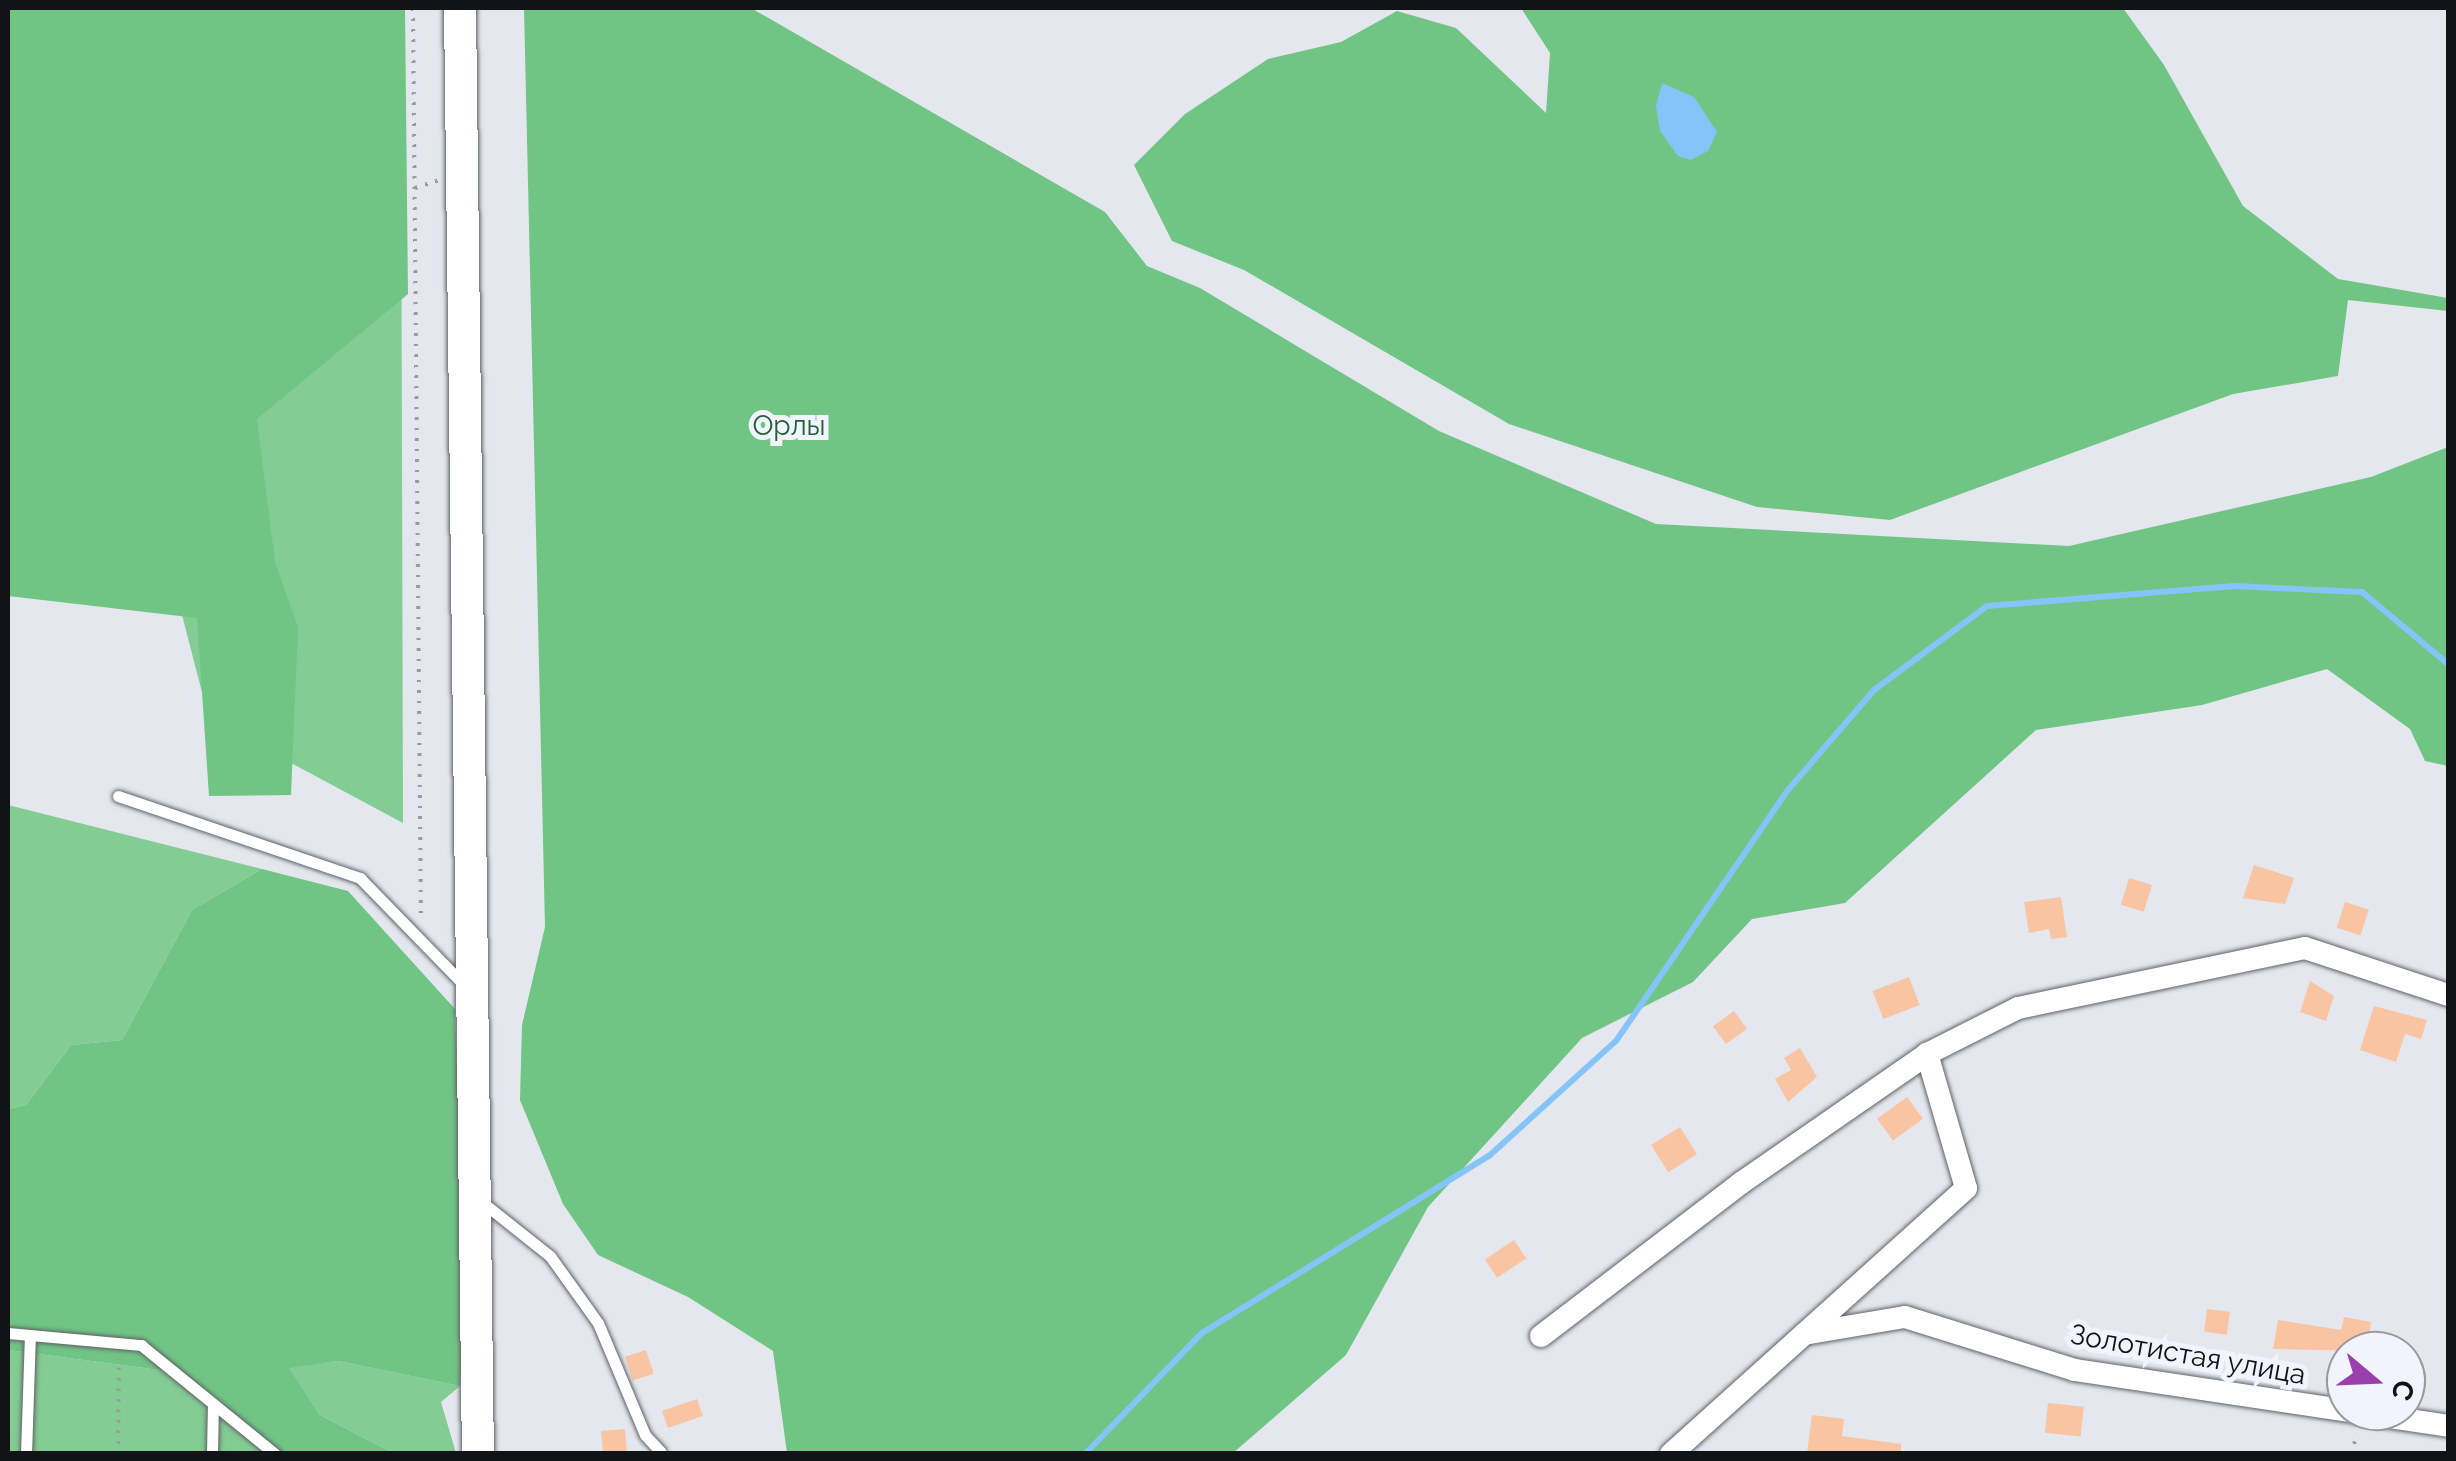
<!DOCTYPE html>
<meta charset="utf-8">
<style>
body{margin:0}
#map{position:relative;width:2456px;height:1461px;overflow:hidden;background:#e4e7ee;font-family:Raleway,sans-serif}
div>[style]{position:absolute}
.green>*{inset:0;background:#83cc93}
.forest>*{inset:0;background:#70c585}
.water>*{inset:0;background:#85c4f9}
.stream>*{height:6px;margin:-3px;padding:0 3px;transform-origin:3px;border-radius:3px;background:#85c4f9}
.building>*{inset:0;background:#f8c4a2;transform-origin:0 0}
.path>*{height:4px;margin-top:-2px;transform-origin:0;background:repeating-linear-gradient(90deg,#999ba1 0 2.5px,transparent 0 10.5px)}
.roads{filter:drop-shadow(0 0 2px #606268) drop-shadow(0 0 2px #606268)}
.lane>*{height:11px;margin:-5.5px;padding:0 5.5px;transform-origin:5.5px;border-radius:5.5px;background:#fff}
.street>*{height:22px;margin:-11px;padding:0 11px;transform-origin:11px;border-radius:11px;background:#fff}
.secondary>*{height:32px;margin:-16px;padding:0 16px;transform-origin:16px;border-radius:16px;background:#fff}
span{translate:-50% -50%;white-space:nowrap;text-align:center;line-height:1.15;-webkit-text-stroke:10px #f1f4fc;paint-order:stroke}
.park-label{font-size:28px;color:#245f35}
.street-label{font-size:28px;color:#121316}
.frame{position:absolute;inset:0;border:10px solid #121316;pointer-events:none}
.north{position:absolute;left:2326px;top:1331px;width:100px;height:100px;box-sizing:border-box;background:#f1f4fc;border:2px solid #989aa0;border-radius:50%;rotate:109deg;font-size:28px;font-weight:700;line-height:40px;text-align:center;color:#121316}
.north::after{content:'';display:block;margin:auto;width:35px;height:45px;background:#9940ac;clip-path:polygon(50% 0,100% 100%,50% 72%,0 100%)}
</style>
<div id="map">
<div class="green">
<i style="clip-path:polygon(8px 8px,401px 88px,403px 823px,209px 719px,113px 350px)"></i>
<i style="clip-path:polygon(8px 805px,262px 869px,192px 910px,122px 1040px,71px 1045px,26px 1105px,8px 1109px)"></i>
<i style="clip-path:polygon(8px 1350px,167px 1371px,272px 1453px,8px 1453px)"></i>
<i style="clip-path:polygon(338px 1361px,460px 1386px,441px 1402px,456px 1453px,393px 1453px,320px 1415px,288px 1367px)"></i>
</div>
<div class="forest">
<i style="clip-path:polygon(8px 8px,405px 8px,408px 294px,257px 419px,275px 562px,298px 627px,291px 795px,209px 796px,197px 618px,8px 596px)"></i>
<i style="clip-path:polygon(524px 8px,751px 8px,1105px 212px,1147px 266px,1200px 288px,1439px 431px,1656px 524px,2069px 546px,2371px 477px,2448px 447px,2448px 766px,2425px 761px,2410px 729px,2327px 669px,2202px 705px,2036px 730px,1845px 903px,1752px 919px,1693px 982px,1582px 1038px,1428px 1207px,1346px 1355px,1233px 1453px,787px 1453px,773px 1351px,688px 1297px,598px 1255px,563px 1204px,520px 1100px,522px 1025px,545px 927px)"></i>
<i style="clip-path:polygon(1521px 8px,2123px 8px,2164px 65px,2243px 206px,2338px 279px,2448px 298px,2448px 311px,2348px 300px,2338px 376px,2233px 394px,1890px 520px,1757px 507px,1509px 424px,1244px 270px,1172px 241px,1134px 165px,1185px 114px,1268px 59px,1341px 42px,1397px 11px,1456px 28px,1546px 113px,1550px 53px)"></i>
<i style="clip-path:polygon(262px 869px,348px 891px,455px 1009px,465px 1303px,460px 1386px,338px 1361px,289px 1368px,320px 1415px,393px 1453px,272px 1453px,167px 1371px,8px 1350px,8px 1109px,26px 1105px,71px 1045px,122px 1040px,192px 910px)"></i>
</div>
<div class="water">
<i style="clip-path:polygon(1662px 83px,1694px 97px,1717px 132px,1708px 151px,1691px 160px,1678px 156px,1660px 131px,1656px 106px)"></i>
</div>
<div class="stream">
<i style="left:1085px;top:1454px;width:168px;rotate:-46deg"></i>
<i style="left:1202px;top:1333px;width:337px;rotate:-31.7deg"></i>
<i style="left:1489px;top:1156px;width:171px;rotate:-42.2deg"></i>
<i style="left:1616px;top:1041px;width:304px;rotate:-55.6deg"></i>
<i style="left:1788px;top:790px;width:132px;rotate:-49.3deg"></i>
<i style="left:1874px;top:690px;width:141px;rotate:-36.6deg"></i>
<i style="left:1987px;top:606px;width:248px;rotate:-4.6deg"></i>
<i style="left:2234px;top:586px;width:128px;rotate:2.7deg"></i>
<i style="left:2362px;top:592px;width:112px;rotate:39.9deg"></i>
</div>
<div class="building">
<i style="clip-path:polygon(2254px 865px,2294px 878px,2285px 904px,2243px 898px)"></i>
<i style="left:2129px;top:878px;width:24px;height:28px;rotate:17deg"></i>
<i style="clip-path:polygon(2061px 897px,2067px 937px,2051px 939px,2049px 929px,2029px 933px,2024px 902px)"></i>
<i style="left:2345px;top:902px;width:25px;height:27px;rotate:18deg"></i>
<i style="left:1909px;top:977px;width:30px;height:39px;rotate:69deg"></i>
<i style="clip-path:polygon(2310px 981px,2334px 996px,2326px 1021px,2300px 1012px)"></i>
<i style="clip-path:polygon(2374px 1006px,2427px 1020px,2421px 1039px,2405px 1034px,2396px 1062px,2360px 1050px)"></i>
<i style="left:1734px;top:1011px;width:22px;height:26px;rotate:54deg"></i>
<i style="clip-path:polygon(1800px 1048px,1817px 1077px,1788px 1102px,1775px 1079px,1791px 1070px,1784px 1058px)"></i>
<i style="left:1907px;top:1097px;width:27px;height:37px;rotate:54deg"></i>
<i style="left:1680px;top:1127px;width:32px;height:34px;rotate:58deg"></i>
<i style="left:1514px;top:1240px;width:22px;height:35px;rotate:56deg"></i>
<i style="left:2207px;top:1309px;width:23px;height:23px;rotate:7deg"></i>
<i style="clip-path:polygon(2344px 1317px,2371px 1322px,2366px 1351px,2273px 1349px,2278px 1320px,2341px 1330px)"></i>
<i style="left:646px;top:1350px;width:25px;height:22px;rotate:72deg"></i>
<i style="left:697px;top:1399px;width:18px;height:37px;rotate:71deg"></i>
<i style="left:2048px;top:1403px;width:36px;height:30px;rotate:6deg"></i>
<i style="clip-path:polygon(1812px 1415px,1844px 1419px,1842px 1436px,1901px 1444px,1901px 1454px,1807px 1454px)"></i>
<i style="left:625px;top:1429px;width:25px;height:24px;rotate:85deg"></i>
</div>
<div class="path">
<i style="left:413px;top:8px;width:910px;rotate:89.5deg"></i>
<i style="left:415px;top:188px;width:25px;rotate:-18deg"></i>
<i style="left:118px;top:1454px;width:95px;rotate:-89.4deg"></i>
<i style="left:2351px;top:1454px;width:21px;rotate:-73deg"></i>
</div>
<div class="roads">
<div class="lane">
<i style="left:118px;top:796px;width:256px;rotate:18.7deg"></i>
<i style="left:360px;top:878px;width:152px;rotate:45.8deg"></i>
<i style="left:482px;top:1202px;width:87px;rotate:38.5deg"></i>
<i style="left:550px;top:1256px;width:82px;rotate:54.4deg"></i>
<i style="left:598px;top:1323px;width:121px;rotate:67.2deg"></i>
<i style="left:645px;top:1435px;width:23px;rotate:47deg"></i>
<i style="left:8px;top:1333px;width:134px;rotate:5.2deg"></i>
<i style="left:141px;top:1345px;width:173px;rotate:39.1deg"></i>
<i style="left:26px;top:1454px;width:119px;rotate:-88.1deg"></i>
<i style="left:212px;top:1454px;width:50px;rotate:-88.9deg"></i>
</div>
<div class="street">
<i style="left:1804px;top:1334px;width:102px;rotate:-9.6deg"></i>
<i style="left:1905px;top:1317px;width:178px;rotate:17.3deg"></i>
<i style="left:2075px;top:1370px;width:377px;rotate:8.5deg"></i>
<i style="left:1541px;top:1336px;width:252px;rotate:-37.4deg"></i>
<i style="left:1741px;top:1183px;width:226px;rotate:-34.7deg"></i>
<i style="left:1927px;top:1054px;width:102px;rotate:-26.8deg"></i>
<i style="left:2018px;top:1008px;width:293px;rotate:-11.8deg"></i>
<i style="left:2305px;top:948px;width:151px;rotate:18.2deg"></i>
<i style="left:1671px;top:1454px;width:397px;rotate:-42deg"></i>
<i style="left:1966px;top:1188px;width:140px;rotate:-106.2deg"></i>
</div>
<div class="secondary">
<i style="left:460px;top:8px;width:1446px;rotate:89.29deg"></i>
</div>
</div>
<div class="park-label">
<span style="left:789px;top:426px">Орлы</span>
</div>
<div class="street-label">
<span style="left:2188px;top:1355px;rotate:10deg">Золотистая улица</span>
</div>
<div class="frame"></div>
<div class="north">С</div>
</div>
